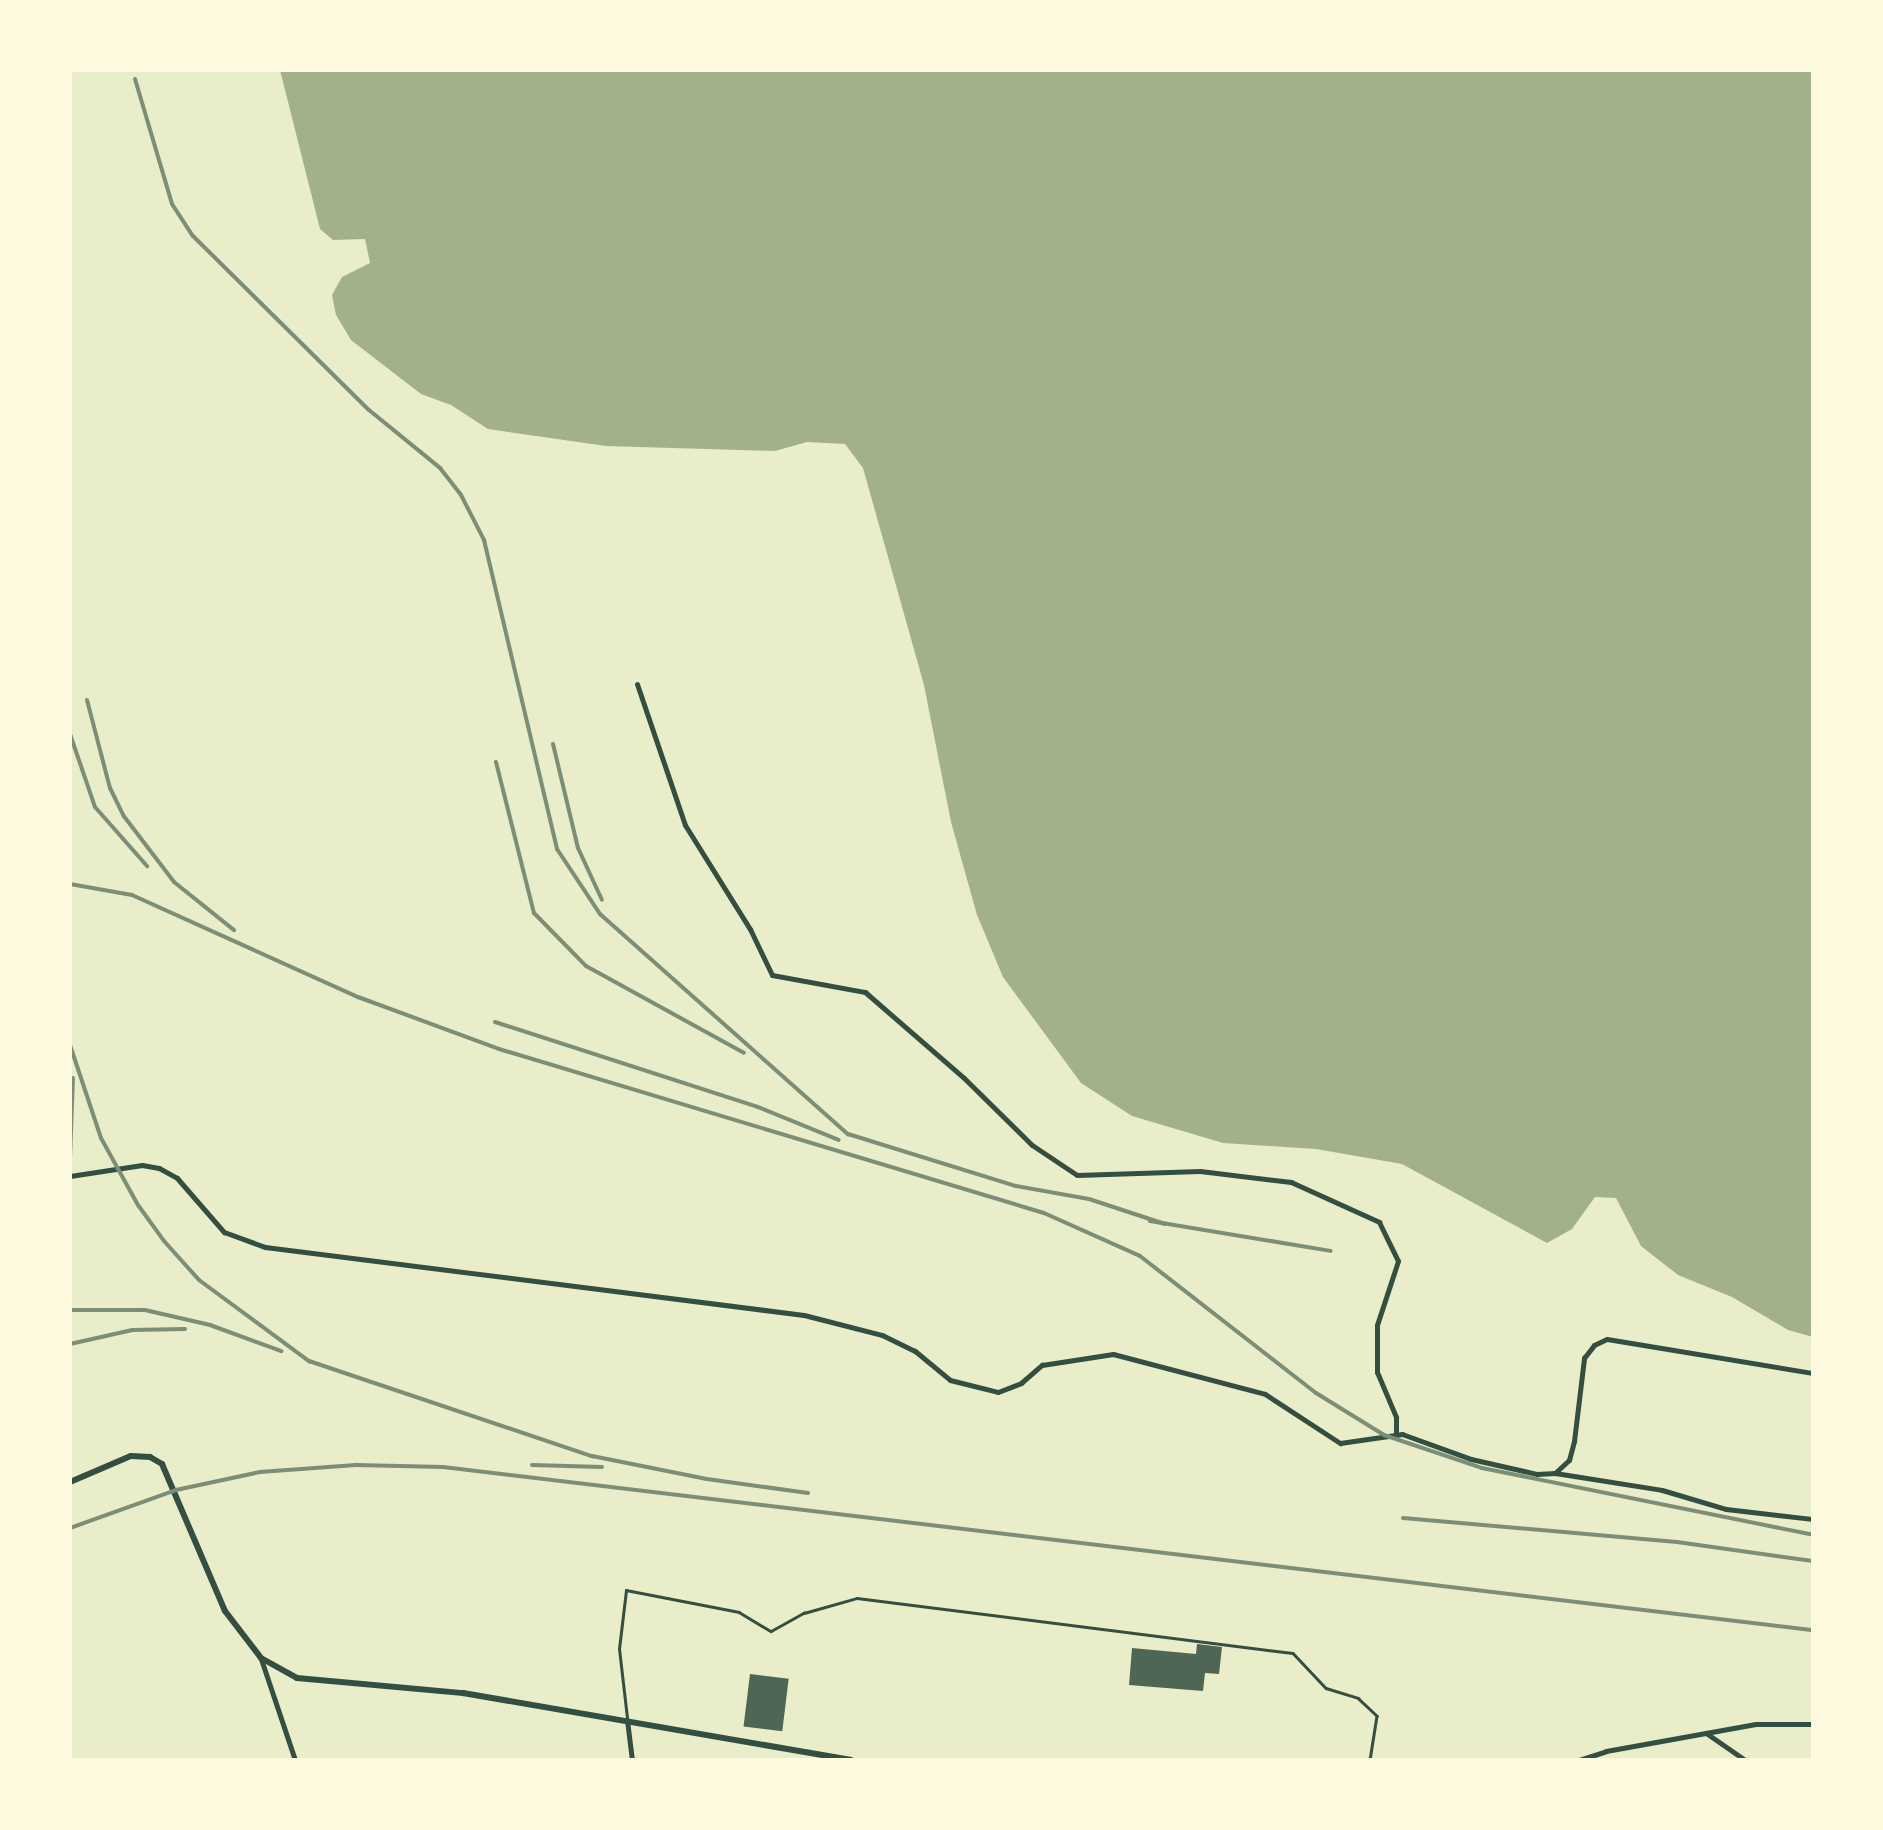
<!DOCTYPE html>
<style>
body{margin:0}
#map{position:relative;width:1883px;height:1830px;overflow:hidden;background:#e9edc9;font-family:Rubik,sans-serif}
div>[style]{position:absolute}
.water>*{inset:0;background:#a3b18a}
.building>*{inset:0;background:#4f6655;transform-origin:0 0}
.service>*{height:2.5px;margin:-1.25px;padding:0 1.25px;transform-origin:1.25px;border-radius:1.25px;background:#344e41}
.minor>*{height:5px;margin:-2.5px;padding:0 2.5px;transform-origin:2.5px;border-radius:2.5px;background:#344e41}
.tertiary>*{height:6px;margin:-3px;padding:0 3px;transform-origin:3px;border-radius:3px;background:#344e41}
.rail>*{height:4px;margin:-2px;padding:0 2px;transform-origin:2px;border-radius:2px;background:#7c8e77}
span{translate:-50% -50%;white-space:nowrap;text-align:center;line-height:1.15;-webkit-text-stroke:9px #fefae0;paint-order:stroke}
.frame{position:absolute;inset:0;border:72px solid #fefae0;pointer-events:none}
</style>
<div id="map">
<div class="water">
<i style="clip-path:polygon(280px 70px,1813px 70px,1813px 1337px,1788px 1330px,1732px 1297px,1678px 1275px,1641px 1246px,1616px 1198px,1595px 1197px,1572px 1229px,1547px 1243px,1402px 1164px,1316px 1149px,1223px 1143px,1132px 1116px,1081px 1083px,1003px 977px,977px 915px,951px 822px,924px 685px,863px 468px,845px 444px,807px 442px,775px 451px,606px 446px,488px 429px,451px 405px,421px 394px,351px 340px,336px 315px,332px 295px,342px 277px,370px 263px,365px 239px,333px 240px,320px 229px)"></i>
</div>
<div class="building">
<i style="clip-path:polygon(1197px 1644px,1222px 1647px,1219px 1674px,1205px 1673px,1203px 1691px,1129px 1685px,1132px 1648px,1196px 1654px)"></i>
<i style="left:750px;top:1674px;width:39px;height:53px;rotate:7deg"></i>
</div>
<div class="service">
<i style="left:627px;top:1718px;width:69px;rotate:-96.6deg"></i>
<i style="left:619px;top:1649px;width:59px;rotate:-83.2deg"></i>
<i style="left:626px;top:1590px;width:115px;rotate:11deg"></i>
<i style="left:739px;top:1612px;width:37px;rotate:31deg"></i>
<i style="left:771px;top:1631px;width:38px;rotate:-29deg"></i>
<i style="left:804px;top:1613px;width:55px;rotate:-15.8deg"></i>
<i style="left:857px;top:1598px;width:439px;rotate:7.2deg"></i>
<i style="left:1293px;top:1653px;width:48px;rotate:46.7deg"></i>
<i style="left:1326px;top:1688px;width:34px;rotate:17deg"></i>
<i style="left:1358px;top:1698px;width:26px;rotate:43deg"></i>
<i style="left:1377px;top:1716px;width:45px;rotate:99deg"></i>
</div>
<div class="minor">
<i style="left:637px;top:684px;width:149px;rotate:71.2deg"></i>
<i style="left:685px;top:825px;width:123px;rotate:58deg"></i>
<i style="left:750px;top:929px;width:51px;rotate:64.4deg"></i>
<i style="left:772px;top:975px;width:95px;rotate:10.4deg"></i>
<i style="left:865px;top:992px;width:131px;rotate:41deg"></i>
<i style="left:964px;top:1078px;width:95px;rotate:44.6deg"></i>
<i style="left:1032px;top:1145px;width:54px;rotate:33.7deg"></i>
<i style="left:1077px;top:1175px;width:123px;rotate:-1.9deg"></i>
<i style="left:1200px;top:1171px;width:92px;rotate:6.9deg"></i>
<i style="left:1291px;top:1182px;width:97px;rotate:24.4deg"></i>
<i style="left:1379px;top:1222px;width:43px;rotate:64deg"></i>
<i style="left:1398px;top:1261px;width:67px;rotate:108.2deg"></i>
<i style="left:1377px;top:1325px;width:47px;rotate:90deg"></i>
<i style="left:1377px;top:1372px;width:49px;rotate:67.1deg"></i>
<i style="left:1396px;top:1417px;width:17px;rotate:90deg"></i>
<i style="left:70px;top:1176px;width:73px;rotate:-8.7deg"></i>
<i style="left:142px;top:1165px;width:17px;rotate:10deg"></i>
<i style="left:159px;top:1168px;width:21px;rotate:29deg"></i>
<i style="left:177px;top:1178px;width:72px;rotate:49deg"></i>
<i style="left:224px;top:1232px;width:44px;rotate:20.1deg"></i>
<i style="left:265px;top:1247px;width:543px;rotate:7.19deg"></i>
<i style="left:804px;top:1315px;width:81px;rotate:14.4deg"></i>
<i style="left:882px;top:1335px;width:37px;rotate:26deg"></i>
<i style="left:915px;top:1351px;width:45px;rotate:39.6deg"></i>
<i style="left:950px;top:1380px;width:49px;rotate:14deg"></i>
<i style="left:998px;top:1392px;width:25px;rotate:-21deg"></i>
<i style="left:1021px;top:1383px;width:28px;rotate:-41deg"></i>
<i style="left:1042px;top:1365px;width:72px;rotate:-8.8deg"></i>
<i style="left:1113px;top:1354px;width:157px;rotate:14.7deg"></i>
<i style="left:1265px;top:1394px;width:90px;rotate:33.2deg"></i>
<i style="left:1340px;top:1443px;width:63px;rotate:-8.3deg"></i>
<i style="left:1402px;top:1434px;width:73px;rotate:19.9deg"></i>
<i style="left:1471px;top:1459px;width:68px;rotate:12.8deg"></i>
<i style="left:1537px;top:1474px;width:18px;rotate:-3deg"></i>
<i style="left:1555px;top:1473px;width:108px;rotate:9deg"></i>
<i style="left:1662px;top:1490px;width:67px;rotate:16.5deg"></i>
<i style="left:1726px;top:1509px;width:88px;rotate:6.6deg"></i>
<i style="left:1555px;top:1473px;width:19px;rotate:-43deg"></i>
<i style="left:1569px;top:1460px;width:20px;rotate:-75deg"></i>
<i style="left:1574px;top:1441px;width:84px;rotate:-83.1deg"></i>
<i style="left:1584px;top:1358px;width:16px;rotate:-52deg"></i>
<i style="left:1594px;top:1345px;width:14px;rotate:-25deg"></i>
<i style="left:1607px;top:1339px;width:209px;rotate:9.4deg"></i>
<i style="left:261px;top:1659px;width:107px;rotate:71.4deg"></i>
<i style="left:627px;top:1720px;width:40px;rotate:82.9deg"></i>
<i style="left:1706px;top:1733px;width:47px;rotate:34.7deg"></i>
<i style="left:1579px;top:1760px;width:28px;rotate:-18deg"></i>
<i style="left:1606px;top:1751px;width:152px;rotate:-10.2deg"></i>
<i style="left:1756px;top:1724px;width:57px"></i>
</div>
<div class="tertiary">
<i style="left:70px;top:1482px;width:66px;rotate:-23.1deg"></i>
<i style="left:131px;top:1456px;width:19px;rotate:3deg"></i>
<i style="left:150px;top:1457px;width:14px;rotate:30deg"></i>
<i style="left:162px;top:1464px;width:160px;rotate:66.8deg"></i>
<i style="left:225px;top:1611px;width:59px;rotate:52.5deg"></i>
<i style="left:261px;top:1658px;width:41px;rotate:29.1deg"></i>
<i style="left:297px;top:1678px;width:167px;rotate:5.2deg"></i>
<i style="left:463px;top:1693px;width:394px;rotate:9.8deg"></i>
</div>
<div class="rail">
<i style="left:135px;top:79px;width:130px;rotate:73.5deg"></i>
<i style="left:172px;top:204px;width:38px;rotate:57deg"></i>
<i style="left:193px;top:236px;width:247px;rotate:44.7deg"></i>
<i style="left:369px;top:410px;width:92px;rotate:39.2deg"></i>
<i style="left:440px;top:468px;width:34px;rotate:52deg"></i>
<i style="left:461px;top:495px;width:51px;rotate:62.9deg"></i>
<i style="left:484px;top:540px;width:318px;rotate:76.7deg"></i>
<i style="left:557px;top:849px;width:78px;rotate:56.5deg"></i>
<i style="left:600px;top:914px;width:332px;rotate:41.6deg"></i>
<i style="left:848px;top:1134px;width:176px;rotate:17.2deg"></i>
<i style="left:1016px;top:1186px;width:74px;rotate:10.1deg"></i>
<i style="left:1089px;top:1199px;width:80px;rotate:18.2deg"></i>
<i style="left:87px;top:700px;width:91px;rotate:75.4deg"></i>
<i style="left:110px;top:788px;width:30px;rotate:64deg"></i>
<i style="left:123px;top:815px;width:84px;rotate:52.7deg"></i>
<i style="left:174px;top:882px;width:77px;rotate:38.7deg"></i>
<i style="left:70px;top:734px;width:77px;rotate:71.1deg"></i>
<i style="left:95px;top:807px;width:79px;rotate:48.6deg"></i>
<i style="left:553px;top:744px;width:107px;rotate:76.5deg"></i>
<i style="left:578px;top:848px;width:57px;rotate:65.2deg"></i>
<i style="left:496px;top:762px;width:156px;rotate:75.9deg"></i>
<i style="left:534px;top:913px;width:74px;rotate:45.5deg"></i>
<i style="left:586px;top:966px;width:180px;rotate:28.8deg"></i>
<i style="left:70px;top:884px;width:63px;rotate:10.1deg"></i>
<i style="left:132px;top:895px;width:248px;rotate:24.3deg"></i>
<i style="left:358px;top:997px;width:150px;rotate:20.2deg"></i>
<i style="left:499px;top:1049px;width:569px;rotate:16.75deg"></i>
<i style="left:1044px;top:1213px;width:105px;rotate:24.1deg"></i>
<i style="left:1140px;top:1256px;width:223px;rotate:37.9deg"></i>
<i style="left:1316px;top:1393px;width:80px;rotate:31.7deg"></i>
<i style="left:1384px;top:1435px;width:103px;rotate:18.6deg"></i>
<i style="left:1482px;top:1468px;width:338px;rotate:11.4deg"></i>
<i style="left:495px;top:1022px;width:276px;rotate:17.9deg"></i>
<i style="left:758px;top:1107px;width:87px;rotate:22.2deg"></i>
<i style="left:70px;top:1045px;width:98px;rotate:71.6deg"></i>
<i style="left:101px;top:1138px;width:77px;rotate:61.1deg"></i>
<i style="left:138px;top:1205px;width:44px;rotate:54.2deg"></i>
<i style="left:164px;top:1241px;width:52px;rotate:48.1deg"></i>
<i style="left:199px;top:1280px;width:137px;rotate:36.4deg"></i>
<i style="left:309px;top:1361px;width:299px;rotate:18.6deg"></i>
<i style="left:592px;top:1456px;width:117px;rotate:11.3deg"></i>
<i style="left:707px;top:1479px;width:102px;rotate:7.9deg"></i>
<i style="left:70px;top:1158px;width:80px;rotate:-87.9deg"></i>
<i style="left:1150px;top:1221px;width:183px;rotate:9.4deg"></i>
<i style="left:70px;top:1310px;width:75px"></i>
<i style="left:145px;top:1310px;width:67px;rotate:13deg"></i>
<i style="left:210px;top:1325px;width:76px;rotate:20.1deg"></i>
<i style="left:70px;top:1344px;width:64px;rotate:-12.7deg"></i>
<i style="left:132px;top:1330px;width:53px;rotate:-1.1deg"></i>
<i style="left:532px;top:1465px;width:70px;rotate:1.6deg"></i>
<i style="left:1403px;top:1518px;width:275px;rotate:5deg"></i>
<i style="left:1677px;top:1542px;width:137px;rotate:8deg"></i>
<i style="left:70px;top:1528px;width:113px;rotate:-19.7deg"></i>
<i style="left:176px;top:1490px;width:86px;rotate:-12.1deg"></i>
<i style="left:260px;top:1472px;width:96px;rotate:-4.2deg"></i>
<i style="left:356px;top:1465px;width:87px;rotate:1.3deg"></i>
<i style="left:443px;top:1467px;width:1380px;rotate:6.79deg"></i>
</div>
<div class="frame"></div>
</div>
